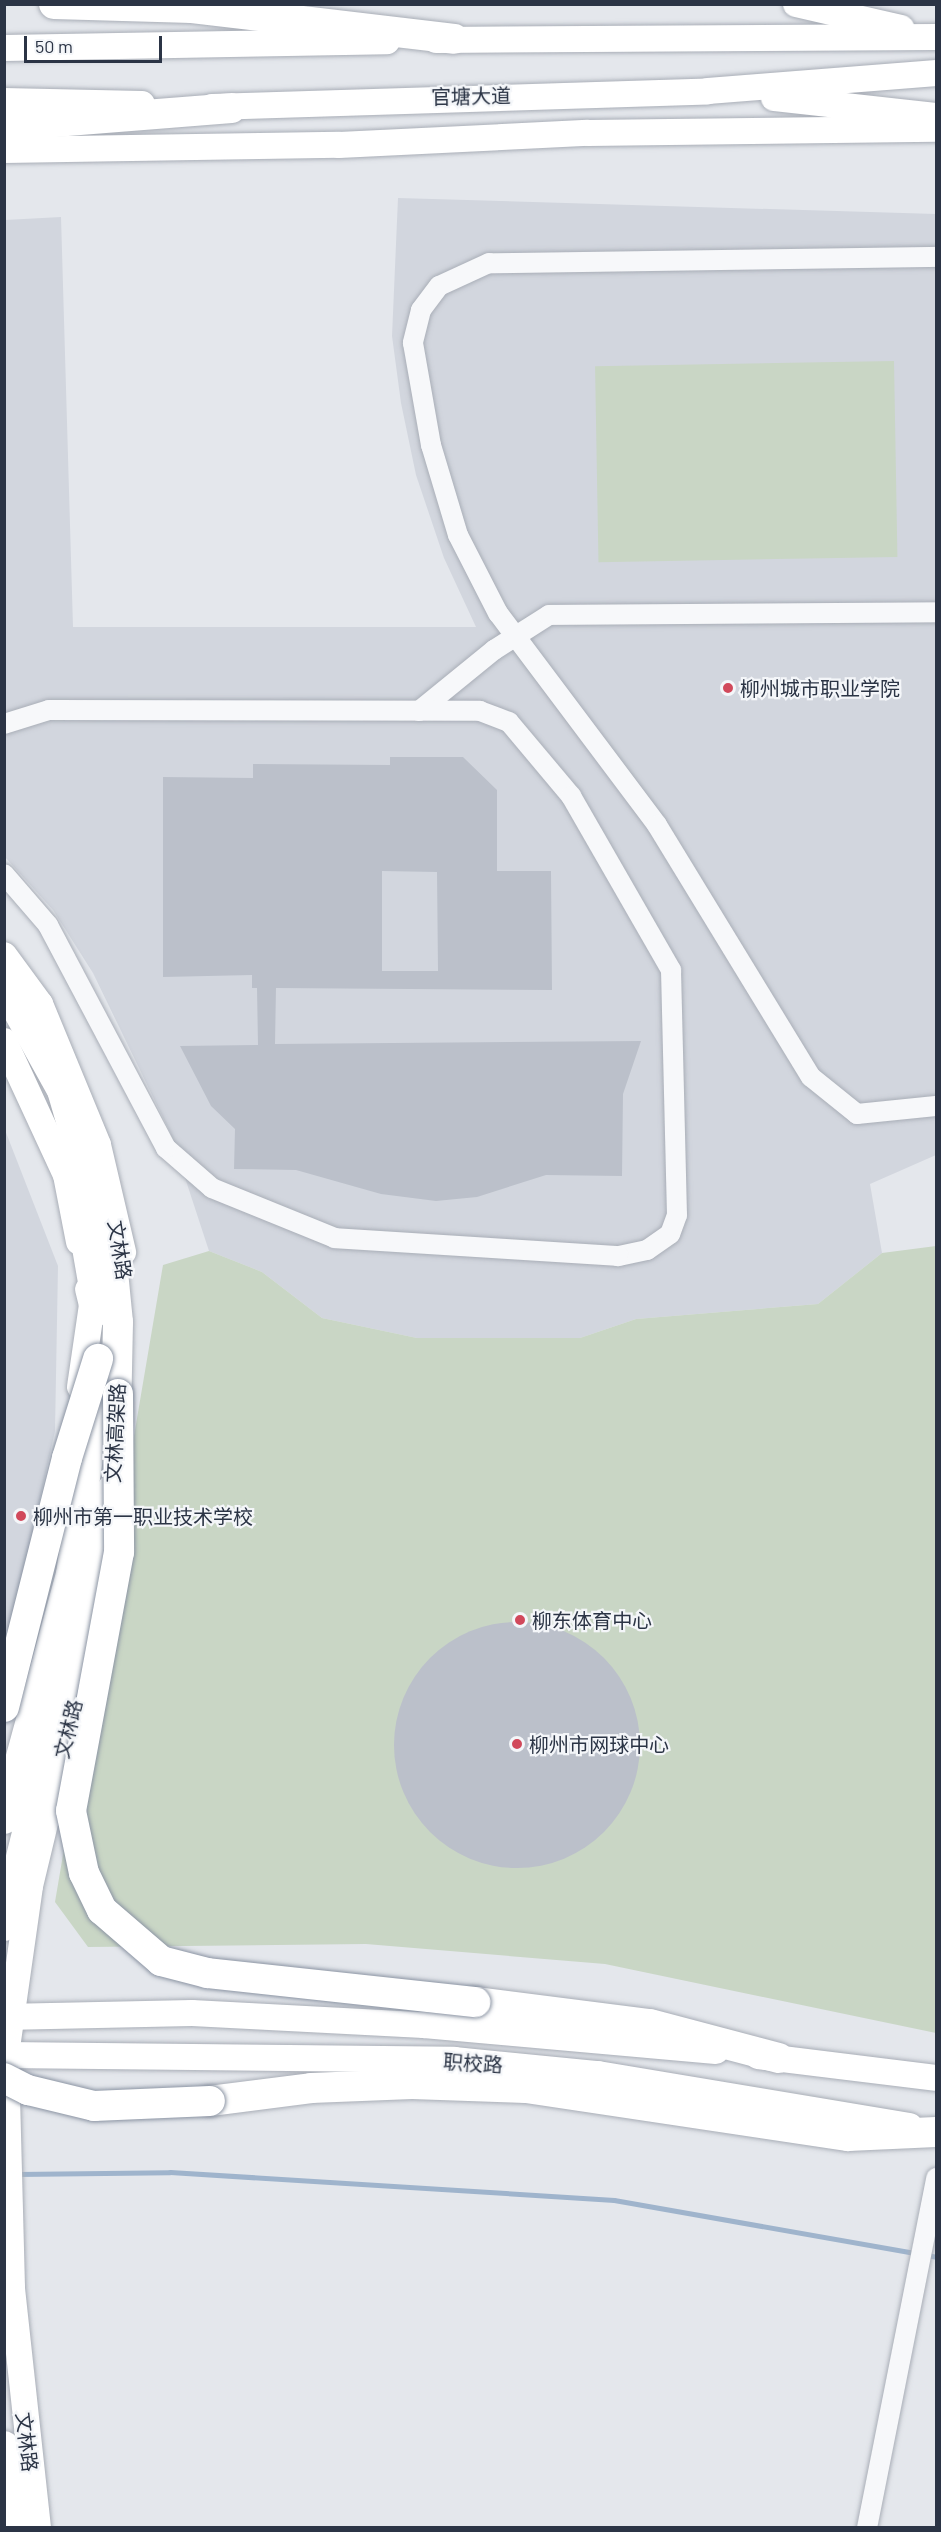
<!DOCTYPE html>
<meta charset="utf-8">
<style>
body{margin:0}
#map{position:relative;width:941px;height:2532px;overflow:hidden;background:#e4e7ec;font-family:Barlow,"Noto Sans SC",sans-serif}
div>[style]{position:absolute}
.built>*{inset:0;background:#d2d6de}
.green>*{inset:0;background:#c9d6c5;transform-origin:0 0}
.stream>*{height:5px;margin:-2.5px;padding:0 2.5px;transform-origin:2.5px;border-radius:2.5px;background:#9fb4cc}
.building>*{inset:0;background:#bbc0ca}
.round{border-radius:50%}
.roads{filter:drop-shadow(0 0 2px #a9aeb7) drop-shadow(0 0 2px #a9aeb7)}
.minor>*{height:20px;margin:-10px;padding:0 10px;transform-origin:10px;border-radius:10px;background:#f7f8fa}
.major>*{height:26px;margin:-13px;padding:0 13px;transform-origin:13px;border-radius:13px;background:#fff}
.highway>*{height:30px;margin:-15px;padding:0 15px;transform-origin:15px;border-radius:15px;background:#fff}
.bridges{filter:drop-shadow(0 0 2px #8b94a3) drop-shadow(0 0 2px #8b94a3)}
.highway-bridge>*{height:30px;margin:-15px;padding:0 15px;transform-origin:15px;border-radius:15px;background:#fff}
.dots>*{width:16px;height:16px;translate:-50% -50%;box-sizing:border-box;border:3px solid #f4f6f9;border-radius:50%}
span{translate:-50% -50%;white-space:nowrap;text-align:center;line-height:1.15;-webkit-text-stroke:4.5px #f4f6f9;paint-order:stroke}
.street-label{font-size:20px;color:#2b3445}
.poi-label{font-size:20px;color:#2b3445}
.left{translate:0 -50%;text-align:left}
.frame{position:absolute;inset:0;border:6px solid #2b3445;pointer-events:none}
.scale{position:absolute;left:24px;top:36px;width:138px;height:27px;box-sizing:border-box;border:3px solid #2b3445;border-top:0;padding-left:8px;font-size:18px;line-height:21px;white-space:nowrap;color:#2b3445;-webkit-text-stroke:4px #f4f6f9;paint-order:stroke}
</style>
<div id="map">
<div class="built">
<i style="clip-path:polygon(398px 198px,936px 214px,936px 1155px,870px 1184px,882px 1253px,818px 1304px,636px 1319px,580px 1338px,417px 1338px,322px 1318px,262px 1272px,209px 1251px,170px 1132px,93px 973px,53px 910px,5px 857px,5px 220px,61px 217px,73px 627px,476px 627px,444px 558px,416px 475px,401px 403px,392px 336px)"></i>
<i style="clip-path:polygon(5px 1130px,58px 1266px,55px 1431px,5px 1656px)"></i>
</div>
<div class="green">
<i style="left:894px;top:361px;width:196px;height:299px;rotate:89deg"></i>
<i style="clip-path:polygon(936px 1246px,936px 2033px,605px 1964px,366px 1944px,88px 1947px,55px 1902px,163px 1265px,209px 1251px,262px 1272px,322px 1318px,417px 1338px,580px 1338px,636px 1319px,818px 1304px,882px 1253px)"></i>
</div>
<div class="stream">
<i style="left:17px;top:2174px;width:153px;rotate:-0.7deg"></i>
<i style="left:170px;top:2172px;width:445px;rotate:3.6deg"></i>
<i style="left:614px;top:2200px;width:327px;rotate:10deg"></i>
</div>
<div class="building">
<i style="clip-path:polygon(evenodd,390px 757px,463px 757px,497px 790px,497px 871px,551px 871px,552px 990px,276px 988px,275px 1044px,641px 1041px,623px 1094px,622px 1176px,546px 1175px,477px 1197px,436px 1201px,381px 1194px,296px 1170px,234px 1169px,235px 1129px,211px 1106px,180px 1046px,258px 1045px,257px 988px,252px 988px,252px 975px,163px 977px,163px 777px,253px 778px,253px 764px,390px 765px,390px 757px,382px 871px,437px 872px,438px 971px,382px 971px,382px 871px)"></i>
<i class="round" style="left:394px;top:1622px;width:246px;height:246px"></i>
</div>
<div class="roads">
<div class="minor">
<i style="left:936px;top:257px;width:447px;rotate:179.2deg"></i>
<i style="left:489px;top:263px;width:55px;rotate:155.3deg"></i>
<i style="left:439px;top:286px;width:30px;rotate:127deg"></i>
<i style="left:421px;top:310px;width:34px;rotate:104deg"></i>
<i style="left:413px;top:343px;width:104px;rotate:80deg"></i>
<i style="left:431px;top:445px;width:94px;rotate:73.3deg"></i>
<i style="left:458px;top:535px;width:88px;rotate:62.9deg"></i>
<i style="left:498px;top:613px;width:265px;rotate:53.1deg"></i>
<i style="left:657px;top:825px;width:295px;rotate:58.6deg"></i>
<i style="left:811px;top:1077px;width:59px;rotate:38.8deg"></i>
<i style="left:857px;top:1114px;width:79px;rotate:-5.8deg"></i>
<i style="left:419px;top:711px;width:97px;rotate:-39.1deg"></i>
<i style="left:494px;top:650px;width:65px;rotate:-32.5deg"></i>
<i style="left:549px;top:615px;width:387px;rotate:-0.4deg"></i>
<i style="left:4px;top:724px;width:47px;rotate:-17.3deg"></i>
<i style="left:49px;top:710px;width:431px;rotate:0.1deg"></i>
<i style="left:480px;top:711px;width:31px;rotate:21deg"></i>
<i style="left:509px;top:722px;width:97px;rotate:50deg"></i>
<i style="left:571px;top:796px;width:201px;rotate:60.1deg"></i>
<i style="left:671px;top:970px;width:245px;rotate:88.6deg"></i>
<i style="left:677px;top:1215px;width:20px;rotate:110deg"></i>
<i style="left:670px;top:1234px;width:28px;rotate:145deg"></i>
<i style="left:647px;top:1250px;width:30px;rotate:168deg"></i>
<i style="left:618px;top:1256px;width:284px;rotate:-176.4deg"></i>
<i style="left:335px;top:1238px;width:133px;rotate:-157.9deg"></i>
<i style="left:212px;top:1188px;width:61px;rotate:-139deg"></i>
<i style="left:166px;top:1148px;width:252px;rotate:-117.9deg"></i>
<i style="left:48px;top:925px;width:67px;rotate:-130.8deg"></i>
<i style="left:867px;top:2528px;width:357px;rotate:-78.8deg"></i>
</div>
<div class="major">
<i style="left:796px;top:4px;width:108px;rotate:12.9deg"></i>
<i style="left:436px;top:40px;width:500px;rotate:-0.34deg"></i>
<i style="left:4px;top:48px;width:383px;rotate:-1deg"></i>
<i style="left:774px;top:98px;width:163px;rotate:6.3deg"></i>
<i style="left:4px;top:101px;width:138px;rotate:1.2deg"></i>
<i style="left:212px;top:107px;width:496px;rotate:-1.8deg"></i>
<i style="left:708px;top:91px;width:229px;rotate:-4.5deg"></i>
<i style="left:4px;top:150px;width:335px;rotate:-0.9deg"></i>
<i style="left:339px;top:145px;width:249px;rotate:-2.8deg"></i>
<i style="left:588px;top:133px;width:348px;rotate:-0.7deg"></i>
<i style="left:4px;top:955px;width:61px;rotate:53.7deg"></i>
<i style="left:40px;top:1004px;width:152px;rotate:67.6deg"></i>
<i style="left:98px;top:1145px;width:110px;rotate:76.8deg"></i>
<i style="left:4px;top:1041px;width:148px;rotate:65.2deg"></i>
<i style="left:66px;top:1175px;width:68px;rotate:79deg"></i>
<i style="left:80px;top:1387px;width:83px;rotate:-81.7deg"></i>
<i style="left:92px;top:1305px;width:16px;rotate:-104deg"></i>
<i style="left:4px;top:2017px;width:188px;rotate:-1.2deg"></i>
<i style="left:192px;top:2013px;width:232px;rotate:3deg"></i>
<i style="left:424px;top:2025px;width:293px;rotate:5.1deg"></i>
<i style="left:4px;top:2055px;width:450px;rotate:0.6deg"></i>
<i style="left:454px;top:2060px;width:145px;rotate:5.6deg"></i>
<i style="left:598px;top:2074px;width:316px;rotate:9.5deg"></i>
<i style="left:758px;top:2056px;width:179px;rotate:7deg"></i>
<i style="left:38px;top:2528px;width:242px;rotate:-96.2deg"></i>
<i style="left:12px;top:2287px;width:232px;rotate:-91.5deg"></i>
<i style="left:6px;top:2055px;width:171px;rotate:-81.9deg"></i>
<i style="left:30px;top:1886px;width:158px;rotate:-76.5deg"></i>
</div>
<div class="highway">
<i style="left:54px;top:4px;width:138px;rotate:1.7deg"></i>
<i style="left:192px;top:8px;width:264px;rotate:6.7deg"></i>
<i style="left:4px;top:126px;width:228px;rotate:-4.5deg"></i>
<i style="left:4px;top:986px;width:119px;rotate:60.9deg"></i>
<i style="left:62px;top:1090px;width:179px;rotate:73.8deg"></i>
<i style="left:112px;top:1262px;width:60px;rotate:84.3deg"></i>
<i style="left:118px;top:1322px;width:98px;rotate:91.2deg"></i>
<i style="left:82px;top:1219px;width:93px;rotate:80.1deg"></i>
<i style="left:4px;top:1819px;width:254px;rotate:-74.7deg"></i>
<i style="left:71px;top:1574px;width:193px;rotate:-81.7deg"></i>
<i style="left:4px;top:1926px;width:450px;rotate:-76.1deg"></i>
<i style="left:475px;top:2002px;width:176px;rotate:7.2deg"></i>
<i style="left:650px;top:2024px;width:133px;rotate:14.8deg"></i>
<i style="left:210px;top:2101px;width:102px;rotate:-7.3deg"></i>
<i style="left:311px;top:2088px;width:101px;rotate:-2.3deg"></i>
<i style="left:412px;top:2084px;width:114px;rotate:2deg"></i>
<i style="left:526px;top:2088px;width:326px;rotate:8.5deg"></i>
<i style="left:848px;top:2136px;width:88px;rotate:-2.6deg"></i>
<i style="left:4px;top:2446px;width:83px;rotate:82.4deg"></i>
</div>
</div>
<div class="bridges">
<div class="highway-bridge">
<i style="left:118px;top:1394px;width:158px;rotate:89.6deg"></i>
<i style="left:119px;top:1552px;width:263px;rotate:100.5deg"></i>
<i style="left:71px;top:1811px;width:63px;rotate:78.2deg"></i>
<i style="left:84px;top:1873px;width:41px;rotate:64.1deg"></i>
<i style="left:102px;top:1910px;width:78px;rotate:40.8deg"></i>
<i style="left:161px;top:1961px;width:48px;rotate:14.6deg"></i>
<i style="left:207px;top:1973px;width:270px;rotate:6.2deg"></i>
<i style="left:4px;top:1707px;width:257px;rotate:-75.8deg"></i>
<i style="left:67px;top:1458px;width:104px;rotate:-72.6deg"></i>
<i style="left:4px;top:2078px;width:27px;rotate:27deg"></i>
<i style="left:28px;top:2090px;width:68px;rotate:13.6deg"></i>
<i style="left:94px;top:2106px;width:116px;rotate:-2.5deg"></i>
</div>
</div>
<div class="dots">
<i style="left:728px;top:688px;background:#d1495b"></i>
<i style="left:21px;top:1516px;background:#d1495b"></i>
<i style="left:520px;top:1620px;background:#d1495b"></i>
<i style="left:517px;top:1744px;background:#d1495b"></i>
</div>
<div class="street-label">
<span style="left:471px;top:96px;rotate:-1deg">官塘大道</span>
<span style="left:120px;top:1250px;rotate:81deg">文林路</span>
<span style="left:115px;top:1433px;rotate:-87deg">文林高架路</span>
<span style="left:68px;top:1729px;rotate:-76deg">文林路</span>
<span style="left:473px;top:2063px;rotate:4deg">职校路</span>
<span style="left:27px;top:2442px;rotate:83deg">文林路</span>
</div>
<div class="poi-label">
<span class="left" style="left:740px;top:688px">柳州城市职业学院</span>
<span class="left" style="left:33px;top:1516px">柳州市第一职业技术学校</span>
<span class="left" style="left:532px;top:1620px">柳东体育中心</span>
<span class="left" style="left:529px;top:1744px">柳州市网球中心</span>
</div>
<div class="frame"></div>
<div class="scale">50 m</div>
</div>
